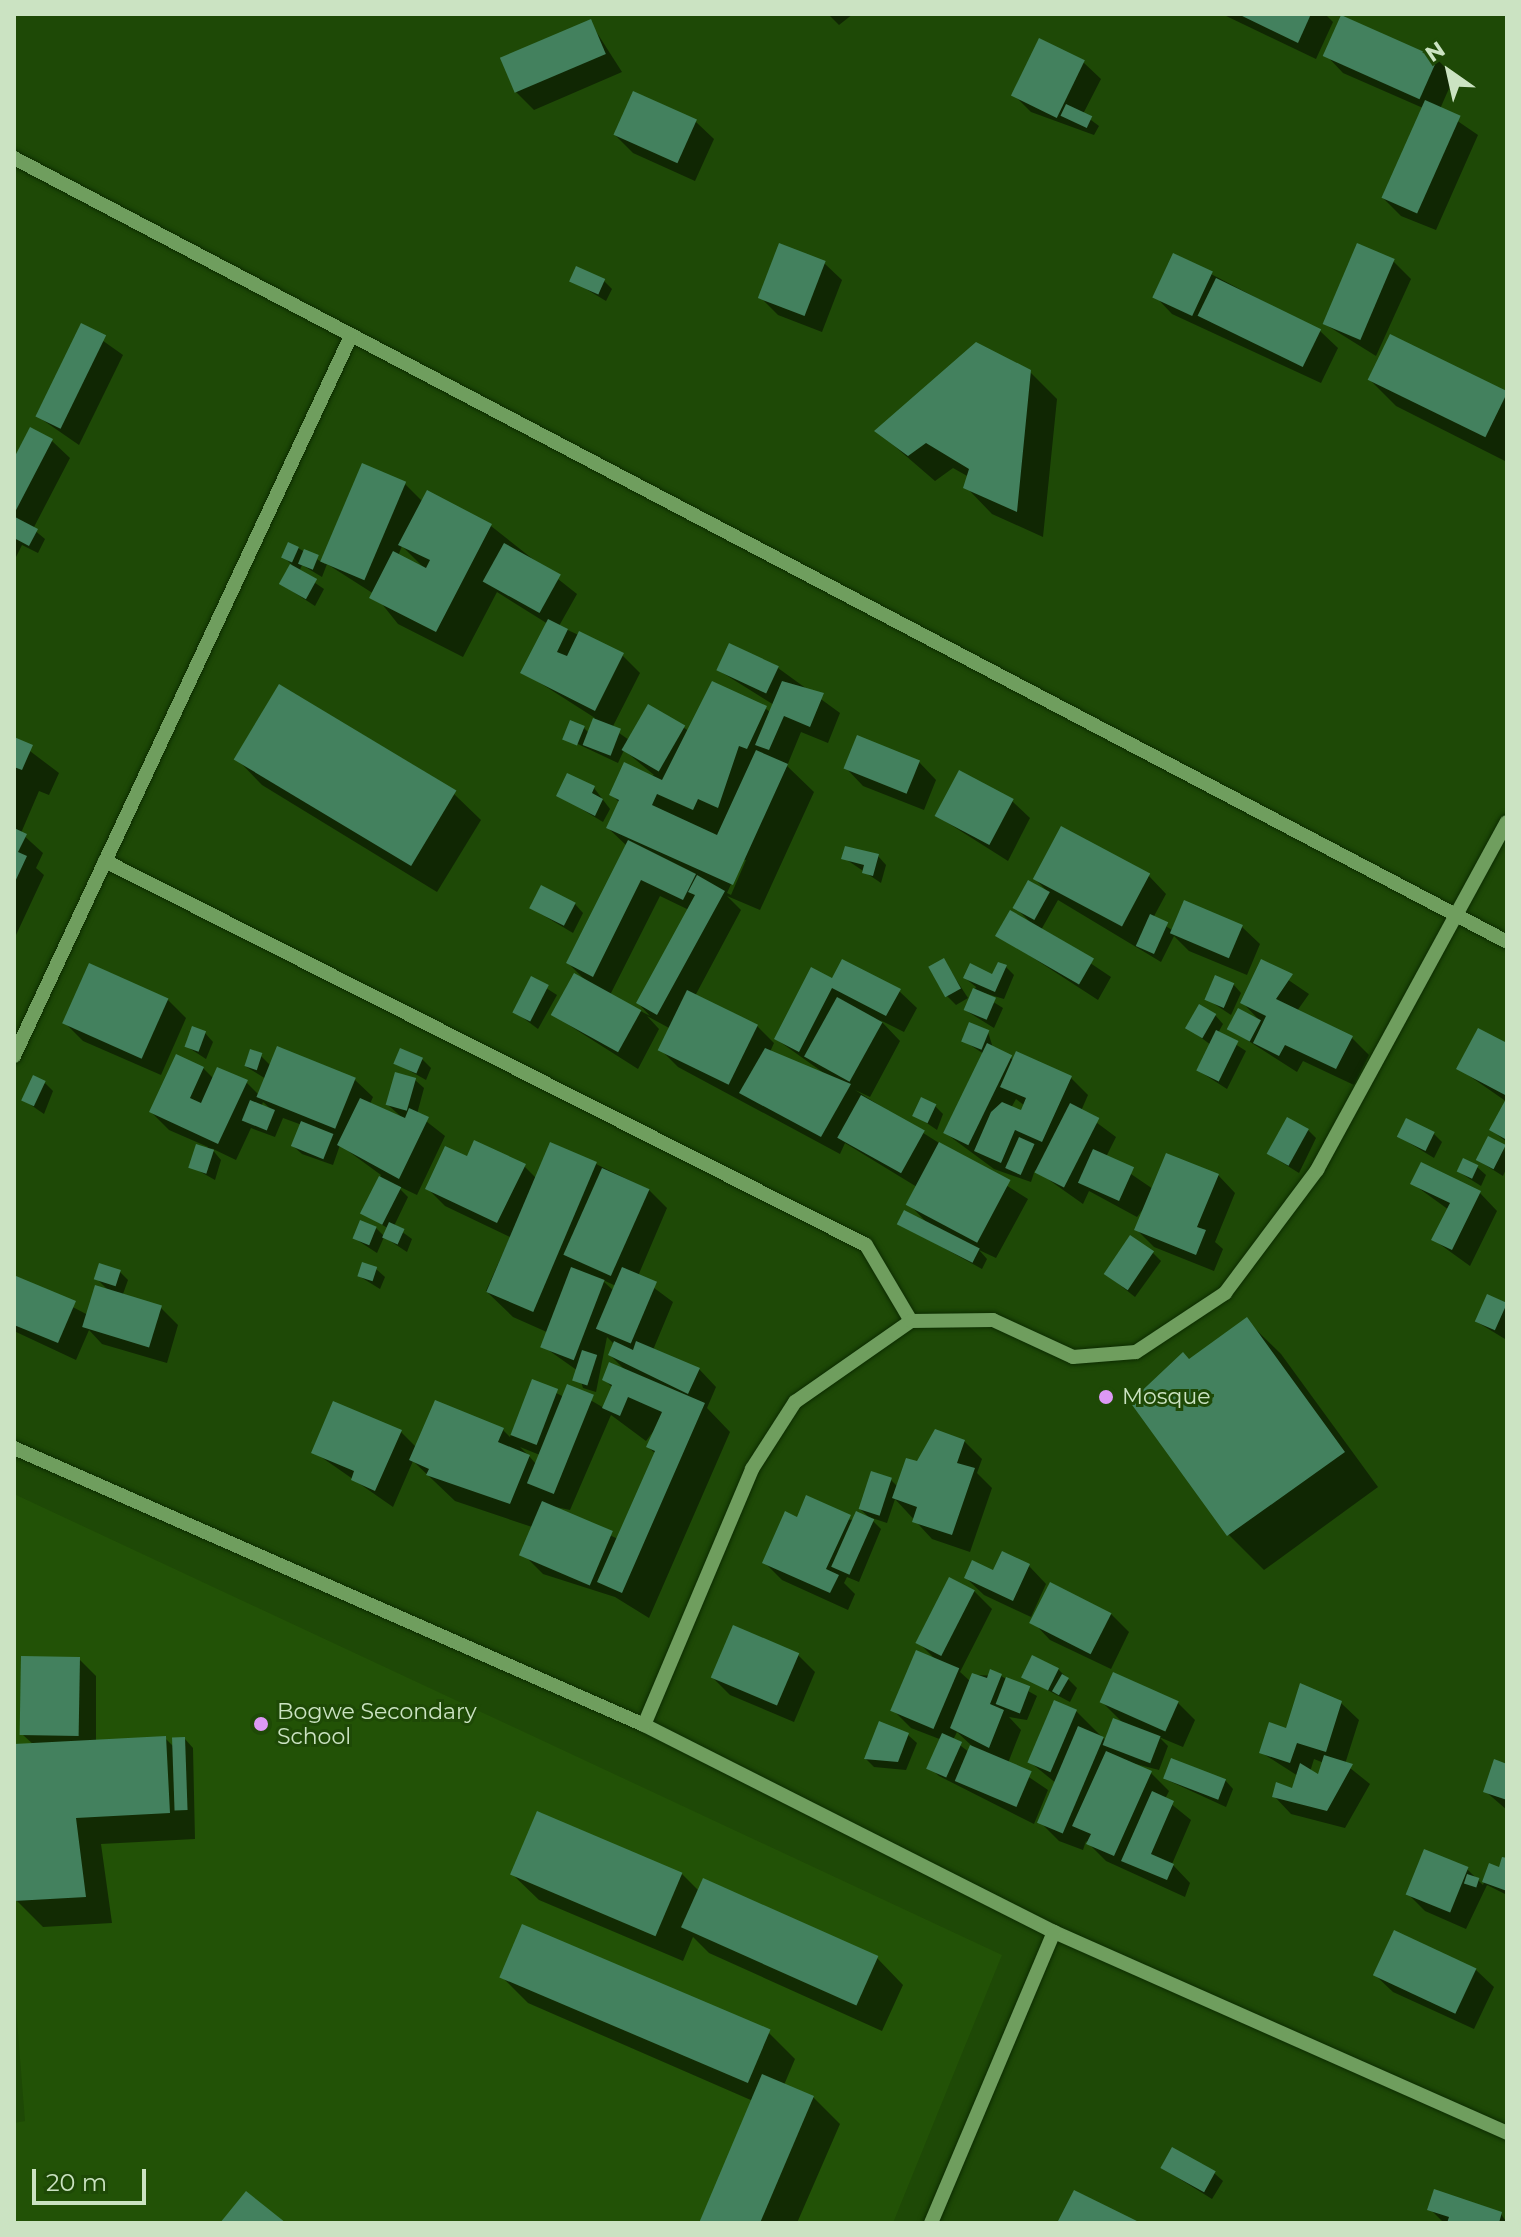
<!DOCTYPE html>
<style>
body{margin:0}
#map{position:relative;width:1521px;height:2237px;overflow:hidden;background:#1e4906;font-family:Montserrat,sans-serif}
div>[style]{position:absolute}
.built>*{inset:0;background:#225206}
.shadow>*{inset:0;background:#0007}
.building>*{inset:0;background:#43815e;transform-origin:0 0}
.roads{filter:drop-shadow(0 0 2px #0c2c00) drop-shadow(0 0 2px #0c2c00)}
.minor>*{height:14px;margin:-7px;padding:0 7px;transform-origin:7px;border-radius:7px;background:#6f9e5e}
.dots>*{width:22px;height:22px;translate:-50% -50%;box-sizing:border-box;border:4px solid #1e4906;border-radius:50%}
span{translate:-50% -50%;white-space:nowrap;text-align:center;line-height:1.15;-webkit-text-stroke:6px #1e4906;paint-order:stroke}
.poi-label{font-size:22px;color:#cbe3c2}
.left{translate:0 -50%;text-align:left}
.frame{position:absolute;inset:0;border:16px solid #cbe3c2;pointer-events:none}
.north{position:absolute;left:1409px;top:32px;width:80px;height:80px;-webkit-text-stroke:6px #1e4906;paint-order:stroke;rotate:326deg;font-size:22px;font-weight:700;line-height:32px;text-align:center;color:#cbe3c2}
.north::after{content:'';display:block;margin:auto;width:28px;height:36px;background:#cbe3c2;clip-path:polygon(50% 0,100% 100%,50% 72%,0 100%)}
.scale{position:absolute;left:32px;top:2169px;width:114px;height:36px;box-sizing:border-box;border:4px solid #cbe3c2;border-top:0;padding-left:10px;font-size:24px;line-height:28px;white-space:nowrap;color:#cbe3c2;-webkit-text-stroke:6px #1e4906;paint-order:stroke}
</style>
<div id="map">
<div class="built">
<i style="clip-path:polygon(14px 1494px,1002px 1955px,893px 2223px,14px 2223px,14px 2123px,25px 2121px,14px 1983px)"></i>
</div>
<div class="shadow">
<i style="clip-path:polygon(828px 14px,853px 14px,839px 25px)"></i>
<i style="clip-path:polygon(1222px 14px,1325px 14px,1333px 22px,1316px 59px)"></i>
<i style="clip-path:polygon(590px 22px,622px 72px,534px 110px,516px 92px)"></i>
<i style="clip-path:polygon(1326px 55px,1437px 59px,1454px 77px,1440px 109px,1478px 135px,1436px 230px,1401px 216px,1383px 198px,1423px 108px,1343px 73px)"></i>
<i style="clip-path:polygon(1083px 62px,1101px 79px,1083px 114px,1099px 126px,1094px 135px,1031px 112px,1013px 94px)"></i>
<i style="clip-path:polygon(696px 122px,714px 139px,695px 181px,633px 153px,615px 135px)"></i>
<i style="clip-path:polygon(1393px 261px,1411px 279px,1376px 356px,1323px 323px)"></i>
<i style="clip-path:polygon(824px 263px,842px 280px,822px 332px,778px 315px,760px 297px)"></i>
<i style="clip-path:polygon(1211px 274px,1320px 331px,1338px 348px,1321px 383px,1172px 314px,1155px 296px)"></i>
<i style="clip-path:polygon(571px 280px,604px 281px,612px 289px,606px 301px)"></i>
<i style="clip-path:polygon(82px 326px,123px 355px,79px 445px,37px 416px)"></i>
<i style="clip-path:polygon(1030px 372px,1057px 399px,1043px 537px,992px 514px,966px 487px,969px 477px,953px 468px,935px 481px,877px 431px)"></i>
<i style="clip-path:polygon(1369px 379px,1506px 394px,1507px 462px,1396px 406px)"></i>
<i style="clip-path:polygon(52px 441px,70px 458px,33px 529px,45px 539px,38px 553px,22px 545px,14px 561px,14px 462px)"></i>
<i style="clip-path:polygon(evenodd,405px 484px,423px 502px,427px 493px,491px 526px,577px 594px,559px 626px,622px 655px,640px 673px,612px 728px,629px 740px,649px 706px,689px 731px,765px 708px,771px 713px,774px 705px,718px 670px,730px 645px,778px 668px,840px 713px,828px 743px,801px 732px,787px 766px,814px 792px,760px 910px,727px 896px,741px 910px,695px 996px,757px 1026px,774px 1043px,770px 1052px,828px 1076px,776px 1039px,833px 981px,899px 991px,917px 1008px,904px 1032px,880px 1020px,900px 1041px,870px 1097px,855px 1090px,1028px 1199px,996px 1258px,979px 1250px,987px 1259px,982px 1269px,900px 1224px,929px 1225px,908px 1203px,917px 1187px,845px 1143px,840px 1154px,678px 1067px,661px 1050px,671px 1029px,647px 1016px,659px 1029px,638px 1069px,553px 1015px,585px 980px,568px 963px,627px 846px,608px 828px,620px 803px,612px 795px,654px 775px,624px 750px,618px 763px,565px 738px,584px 728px,589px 733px,595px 718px,523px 672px,548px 624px,497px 592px,463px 657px,398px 624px,374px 594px,327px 564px,322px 577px,302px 565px,299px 572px,324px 589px,315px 606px,281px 584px,292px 565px,284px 557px,298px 548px,325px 564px,405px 484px,402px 546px,425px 569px,398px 556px,402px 546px,405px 484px,742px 860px,746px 860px,731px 895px,727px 893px,742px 860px,405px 484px,660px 896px,689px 910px,638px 1003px,650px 1016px,610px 995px,660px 896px)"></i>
<i style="clip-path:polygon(14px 739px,59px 773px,49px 795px,39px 791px,21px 833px,43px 853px,36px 868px,44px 875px,16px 935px)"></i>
<i style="clip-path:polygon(236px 758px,454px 794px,481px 820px,437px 892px,262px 785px)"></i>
<i style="clip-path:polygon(919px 762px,936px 780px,924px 810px,863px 786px,846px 768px)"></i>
<i style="clip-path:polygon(594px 788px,610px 809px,603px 822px,558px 795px)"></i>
<i style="clip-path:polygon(1012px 801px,1030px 818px,1008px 861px,937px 816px)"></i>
<i style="clip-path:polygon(878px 856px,886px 865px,881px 883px,844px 858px)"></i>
<i style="clip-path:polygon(1149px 876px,1166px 894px,1153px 918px,1172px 930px,1242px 927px,1260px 944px,1247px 975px,1189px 951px,1174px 936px,1161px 962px,1058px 900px,1041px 930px,1111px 977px,1098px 1000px,998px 935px,1029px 921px,1015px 907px,1047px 891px,1035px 879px)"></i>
<i style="clip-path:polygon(575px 904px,583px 913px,573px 933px,531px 908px)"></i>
<i style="clip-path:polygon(944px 961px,968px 998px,956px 1005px,947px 996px)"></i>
<i style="clip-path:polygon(1262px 962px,1309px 994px,1297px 1011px,1352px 1038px,1369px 1055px,1354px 1085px,1303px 1061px,1297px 1072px,1230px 1029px,1260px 1021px,1242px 1002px)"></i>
<i style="clip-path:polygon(90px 966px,168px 1000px,186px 1018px,161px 1075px,83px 1041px,65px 1023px)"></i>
<i style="clip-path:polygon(1006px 967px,1014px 975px,1004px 999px,974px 990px,1003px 1008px,994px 1028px,965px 1010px,976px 987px,965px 978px,993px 976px)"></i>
<i style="clip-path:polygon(532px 979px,557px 995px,538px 1029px,514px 1011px)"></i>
<i style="clip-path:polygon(1233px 984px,1241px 993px,1231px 1015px,1207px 999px)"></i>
<i style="clip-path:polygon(1215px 1015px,1223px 1024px,1218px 1033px,1246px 1051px,1227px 1089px,1199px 1071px,1211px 1045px,1188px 1028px)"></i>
<i style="clip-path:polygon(evenodd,988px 1032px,993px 1048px,1014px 1060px,1070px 1077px,1088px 1095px,1081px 1111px,1116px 1137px,1106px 1157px,1153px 1189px,1218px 1175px,1235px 1193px,1215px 1242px,1223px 1249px,1214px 1271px,1154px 1247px,1137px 1230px,1148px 1203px,1137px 1217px,1089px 1191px,1083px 1204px,1035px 1170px,1031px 1182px,994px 1169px,944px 1132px,984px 1054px,964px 1041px,988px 1032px,1016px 1099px,1025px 1106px,1022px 1113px,1011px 1108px,1016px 1099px)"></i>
<i style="clip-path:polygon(205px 1033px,213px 1042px,206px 1059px,186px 1046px)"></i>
<i style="clip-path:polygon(1507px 1045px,1507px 1142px,1491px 1130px,1507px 1102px,1458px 1068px)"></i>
<i style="clip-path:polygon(evenodd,260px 1055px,271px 1066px,355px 1080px,373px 1097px,370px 1104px,406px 1121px,388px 1105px,415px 1080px,424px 1088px,417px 1114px,445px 1136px,417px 1195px,396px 1185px,408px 1197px,394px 1226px,412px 1239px,407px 1252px,384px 1237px,377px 1253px,354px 1238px,376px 1228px,385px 1237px,389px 1229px,363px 1213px,381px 1175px,340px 1145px,333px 1165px,302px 1154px,293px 1146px,302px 1125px,283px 1118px,275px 1137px,251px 1128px,236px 1160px,211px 1148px,221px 1160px,215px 1180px,192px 1167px,208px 1147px,169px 1130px,151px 1112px,203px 1068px,214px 1079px,246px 1082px,259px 1095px,266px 1079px,245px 1066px,260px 1055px,263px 1102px,274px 1112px,261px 1107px,263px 1102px)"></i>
<i style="clip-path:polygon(422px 1059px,431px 1068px,426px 1080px,396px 1063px)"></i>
<i style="clip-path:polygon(45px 1083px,53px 1091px,44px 1114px,25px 1101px)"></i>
<i style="clip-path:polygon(935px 1106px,943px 1114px,937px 1130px,915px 1115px)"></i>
<i style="clip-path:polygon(1308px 1130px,1316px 1138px,1299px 1173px,1270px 1155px)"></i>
<i style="clip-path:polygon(1434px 1134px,1442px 1142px,1434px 1158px,1398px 1136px)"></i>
<i style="clip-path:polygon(1504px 1146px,1507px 1167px,1503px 1176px,1479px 1161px)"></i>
<i style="clip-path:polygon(evenodd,468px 1159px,524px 1166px,536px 1178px,596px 1164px,649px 1190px,667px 1208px,638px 1276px,673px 1302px,653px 1350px,699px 1369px,716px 1387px,707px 1408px,730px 1432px,649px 1618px,615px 1597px,543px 1574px,525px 1556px,535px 1528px,455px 1501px,413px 1461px,393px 1507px,314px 1452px,401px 1432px,417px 1448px,503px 1430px,510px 1437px,533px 1381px,564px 1397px,568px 1387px,604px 1408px,613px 1388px,604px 1379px,627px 1372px,610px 1355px,615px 1345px,607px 1337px,596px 1392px,583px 1388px,578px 1371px,544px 1347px,549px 1333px,513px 1317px,486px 1291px,510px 1237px,445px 1206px,427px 1188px,468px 1159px,603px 1280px,616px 1286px,614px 1291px,603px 1281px,603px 1280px,468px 1159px,611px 1415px,646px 1441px,659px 1424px,648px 1447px,656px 1454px,618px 1539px,546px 1505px,570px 1510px,611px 1415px,468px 1159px,520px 1447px,540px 1455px,536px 1464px,529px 1456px,520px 1447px)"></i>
<i style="clip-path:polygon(1477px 1167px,1486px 1175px,1481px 1186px,1459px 1172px)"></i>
<i style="clip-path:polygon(1413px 1184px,1480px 1193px,1497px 1211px,1470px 1266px,1434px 1240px,1449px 1210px)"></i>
<i style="clip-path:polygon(1152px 1252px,1161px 1261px,1135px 1297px,1106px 1274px)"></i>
<i style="clip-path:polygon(376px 1269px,385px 1277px,380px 1289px,359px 1276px)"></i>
<i style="clip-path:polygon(120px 1272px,128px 1280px,123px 1294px,160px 1307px,178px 1325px,167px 1363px,102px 1344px,89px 1330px,76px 1360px,14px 1331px,17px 1278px,88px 1315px,109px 1291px,97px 1279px)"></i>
<i style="clip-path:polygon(1488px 1297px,1507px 1305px,1505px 1339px,1477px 1322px)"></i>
<i style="clip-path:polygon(1246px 1320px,1281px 1354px,1378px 1487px,1264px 1570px,1229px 1535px,1133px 1403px)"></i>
<i style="clip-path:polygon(964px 1441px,982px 1459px,977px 1473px,992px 1488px,970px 1552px,932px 1539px,895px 1499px,887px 1523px,869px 1517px,881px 1529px,859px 1582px,847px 1577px,844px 1583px,855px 1594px,848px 1610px,782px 1580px,764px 1562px,798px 1519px,872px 1520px,860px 1509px,891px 1480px,898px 1487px,918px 1464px)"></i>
<i style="clip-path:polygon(1029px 1566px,1046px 1584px,1031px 1617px,984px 1595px,966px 1578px)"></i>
<i style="clip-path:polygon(evenodd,974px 1591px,992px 1609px,960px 1672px,971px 1682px,974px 1675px,1001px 1676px,1037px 1696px,1027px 1720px,1009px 1717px,1021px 1730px,1008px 1763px,1048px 1790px,1034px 1824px,939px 1776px,930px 1768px,942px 1740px,911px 1728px,893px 1710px,937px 1661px,918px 1642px,974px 1591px,957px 1732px,972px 1746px,969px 1752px,953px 1740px,957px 1732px)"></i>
<i style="clip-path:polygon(1111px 1614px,1129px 1632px,1111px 1669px,1050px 1640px,1033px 1622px)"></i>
<i style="clip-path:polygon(798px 1655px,815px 1672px,794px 1722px,730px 1695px,712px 1677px)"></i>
<i style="clip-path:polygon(79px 1659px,96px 1676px,96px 1742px,165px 1738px,175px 1748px,185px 1739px,193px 1748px,195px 1839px,101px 1844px,112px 1923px,43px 1927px,16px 1900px,14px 1746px,34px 1745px,23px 1735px)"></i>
<i style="clip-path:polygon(1058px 1669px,1077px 1688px,1070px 1702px,1023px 1677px)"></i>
<i style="clip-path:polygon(1102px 1702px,1177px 1702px,1195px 1720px,1183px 1747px,1159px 1737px,1168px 1746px,1159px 1770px,1124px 1761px,1151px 1773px,1169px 1791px,1165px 1799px,1191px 1820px,1172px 1864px,1190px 1883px,1185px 1897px,1106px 1861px,1086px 1841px,1083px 1850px,1059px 1841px,1041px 1823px,1057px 1784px,1030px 1762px,1076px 1711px,1106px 1741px,1124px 1724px)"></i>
<i style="clip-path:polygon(evenodd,1341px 1703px,1359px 1720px,1345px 1764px,1370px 1784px,1345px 1828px,1291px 1814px,1274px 1796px,1293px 1790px,1298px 1776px,1262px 1753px,1341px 1703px,1314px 1759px,1324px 1763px,1319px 1777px,1310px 1772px,1314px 1759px)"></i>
<i style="clip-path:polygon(908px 1735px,917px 1743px,906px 1770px,874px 1767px,866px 1759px)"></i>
<i style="clip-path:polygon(1507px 1766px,1507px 1810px,1485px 1791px)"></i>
<i style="clip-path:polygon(1165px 1779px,1225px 1780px,1233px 1789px,1226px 1807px)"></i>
<i style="clip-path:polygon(1507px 1860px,1507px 1895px,1487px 1885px,1466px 1929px,1425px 1911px,1407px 1893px,1467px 1869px,1483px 1885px,1490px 1866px,1500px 1869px)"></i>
<i style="clip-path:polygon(512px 1874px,682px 1874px,699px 1891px,877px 1958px,903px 1985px,882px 2031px,709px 1953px,693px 1937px,683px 1961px,539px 1900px)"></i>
<i style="clip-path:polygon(1476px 1970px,1494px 1987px,1474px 2029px,1393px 1992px,1375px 1975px)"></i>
<i style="clip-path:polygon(502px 1977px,769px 2033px,795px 2059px,784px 2085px,813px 2097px,840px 2124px,797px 2223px,701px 2223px,753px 2101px,528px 2003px)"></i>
<i style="clip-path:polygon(1162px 2168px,1214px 2173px,1223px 2181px,1212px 2199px)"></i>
<i style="clip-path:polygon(1430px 2209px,1501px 2214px,1507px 2223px,1444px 2223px)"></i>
</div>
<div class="building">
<i style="clip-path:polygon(1238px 14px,1311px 14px,1298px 43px)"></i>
<i style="left:1341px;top:15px;width:106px;height:45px;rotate:24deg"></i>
<i style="left:591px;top:19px;width:38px;height:99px;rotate:67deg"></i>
<i style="left:1039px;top:38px;width:51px;height:64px;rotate:26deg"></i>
<i style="left:633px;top:91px;width:70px;height:48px;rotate:24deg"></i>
<i style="left:1425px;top:100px;width:39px;height:107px;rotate:24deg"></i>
<i style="left:1066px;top:104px;width:29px;height:13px;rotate:25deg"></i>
<i style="left:779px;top:243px;width:50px;height:59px;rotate:21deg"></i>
<i style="left:1357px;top:243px;width:41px;height:88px;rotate:23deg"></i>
<i style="left:1173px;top:253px;width:44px;height:49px;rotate:25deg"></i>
<i style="left:576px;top:266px;width:32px;height:17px;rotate:24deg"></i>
<i style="left:1216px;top:278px;width:117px;height:42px;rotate:26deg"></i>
<i style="left:81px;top:323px;width:28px;height:104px;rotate:26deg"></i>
<i style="left:1390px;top:334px;width:131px;height:51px;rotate:26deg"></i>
<i style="clip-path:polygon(976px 342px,1031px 370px,1017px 512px,963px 488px,969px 469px,926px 443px,908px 456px,874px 431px)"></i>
<i style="clip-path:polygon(30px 427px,53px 439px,14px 514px,14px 458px)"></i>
<i style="left:362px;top:463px;width:48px;height:107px;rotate:23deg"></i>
<i style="clip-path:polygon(427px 490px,492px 524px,436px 632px,369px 598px,393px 551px,426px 568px,430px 560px,398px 545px)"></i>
<i style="clip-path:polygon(15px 517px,38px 529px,29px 546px,14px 538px)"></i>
<i style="left:288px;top:542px;width:12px;height:17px;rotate:24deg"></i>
<i style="left:504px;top:543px;width:65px;height:44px;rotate:29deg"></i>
<i style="left:304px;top:549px;width:16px;height:16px;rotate:22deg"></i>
<i style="left:290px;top:564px;width:31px;height:23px;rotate:29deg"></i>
<i style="clip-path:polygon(548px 619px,568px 629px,557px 652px,567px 656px,579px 631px,624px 653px,595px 711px,520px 673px)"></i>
<i style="left:729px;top:643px;width:55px;height:30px;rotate:25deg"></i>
<i style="clip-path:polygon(712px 681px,767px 706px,747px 749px,739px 746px,718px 808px,698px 799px,693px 810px,657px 794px,652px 805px,717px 835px,756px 750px,788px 764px,733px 885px,606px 828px,619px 800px,609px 795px,624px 762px,662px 780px)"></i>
<i style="clip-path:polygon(782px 681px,824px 693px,810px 727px,784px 716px,769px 750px,755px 745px)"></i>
<i style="left:279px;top:684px;width:207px;height:88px;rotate:31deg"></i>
<i style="left:648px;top:704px;width:43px;height:53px;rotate:30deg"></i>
<i style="left:593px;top:718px;width:30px;height:29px;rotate:21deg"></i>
<i style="left:570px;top:720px;width:16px;height:21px;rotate:22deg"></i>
<i style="left:857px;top:735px;width:68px;height:36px;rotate:22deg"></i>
<i style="clip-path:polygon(14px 737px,33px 745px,22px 770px,14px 767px)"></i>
<i style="left:959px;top:770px;width:62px;height:52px;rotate:28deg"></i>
<i style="clip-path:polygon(567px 773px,595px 786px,592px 793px,603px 799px,595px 816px,556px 796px)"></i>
<i style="left:1061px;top:826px;width:101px;height:60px;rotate:28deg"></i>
<i style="clip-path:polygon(14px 828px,27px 834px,18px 852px,27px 856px,14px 884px)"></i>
<i style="clip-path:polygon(628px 840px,696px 874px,683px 900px,641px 880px,593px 977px,566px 963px)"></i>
<i style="clip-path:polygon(845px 846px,879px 854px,873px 876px,862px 873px,864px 865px,841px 859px)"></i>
<i style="clip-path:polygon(697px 875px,725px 891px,657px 1015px,636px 1003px,695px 895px,688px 892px)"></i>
<i style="left:1028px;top:880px;width:25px;height:32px;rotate:29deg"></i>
<i style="left:541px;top:885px;width:39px;height:26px;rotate:27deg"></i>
<i style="left:1184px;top:900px;width:64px;height:36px;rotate:23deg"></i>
<i style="left:1010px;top:910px;width:97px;height:30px;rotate:30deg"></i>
<i style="left:1150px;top:914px;width:20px;height:35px;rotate:24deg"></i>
<i style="left:944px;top:958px;width:35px;height:18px;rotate:61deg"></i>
<i style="clip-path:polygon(842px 959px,901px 989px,886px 1016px,832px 988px,799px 1052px,774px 1039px,811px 967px,832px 978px)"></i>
<i style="clip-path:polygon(1261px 959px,1293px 974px,1276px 999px,1353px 1036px,1336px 1069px,1285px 1045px,1279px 1056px,1253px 1043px,1266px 1016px,1240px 1003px)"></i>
<i style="clip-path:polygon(998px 962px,1007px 965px,995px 992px,963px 978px,970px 963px,992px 974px)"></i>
<i style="left:89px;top:963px;width:87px;height:66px;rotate:24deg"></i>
<i style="left:574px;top:973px;width:77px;height:48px;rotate:29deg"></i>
<i style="left:1215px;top:975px;width:21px;height:27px;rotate:23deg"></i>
<i style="left:531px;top:976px;width:20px;height:41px;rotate:27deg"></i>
<i style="left:973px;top:988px;width:25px;height:24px;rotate:23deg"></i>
<i style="left:687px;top:990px;width:79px;height:67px;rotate:26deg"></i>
<i style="left:837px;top:997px;width:52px;height:68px;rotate:29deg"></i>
<i style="left:1199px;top:1004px;width:20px;height:28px;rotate:30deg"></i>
<i style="left:1238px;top:1008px;width:26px;height:24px;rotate:28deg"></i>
<i style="left:969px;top:1022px;width:22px;height:21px;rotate:22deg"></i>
<i style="left:192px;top:1026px;width:15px;height:22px;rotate:20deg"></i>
<i style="clip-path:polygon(1478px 1028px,1507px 1043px,1507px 1096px,1456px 1069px)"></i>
<i style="left:1216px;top:1030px;width:25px;height:45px;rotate:26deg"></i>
<i style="left:987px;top:1043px;width:28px;height:100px;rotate:26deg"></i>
<i style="left:277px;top:1046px;width:85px;height:55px;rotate:22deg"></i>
<i style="left:400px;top:1048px;width:25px;height:17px;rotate:23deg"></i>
<i style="clip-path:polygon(765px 1048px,851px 1084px,821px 1137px,739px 1093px)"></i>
<i style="left:250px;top:1049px;width:13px;height:18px;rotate:18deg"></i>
<i style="clip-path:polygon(1016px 1051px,1072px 1076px,1042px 1142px,1015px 1130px,1001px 1163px,974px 1151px,991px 1112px,1002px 1102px,1021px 1110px,1026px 1098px,1000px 1087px)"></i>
<i style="clip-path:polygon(176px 1054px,204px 1067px,190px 1098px,201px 1103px,217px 1067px,248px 1080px,218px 1144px,149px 1112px)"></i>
<i style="left:395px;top:1072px;width:22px;height:34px;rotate:16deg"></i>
<i style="left:33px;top:1075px;width:14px;height:28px;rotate:25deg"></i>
<i style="left:861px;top:1095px;width:73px;height:49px;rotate:29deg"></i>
<i style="left:921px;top:1097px;width:17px;height:21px;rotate:25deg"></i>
<i style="clip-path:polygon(1507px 1097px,1507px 1140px,1489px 1130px)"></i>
<i style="clip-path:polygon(360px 1098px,405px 1118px,409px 1108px,429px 1117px,399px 1179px,337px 1145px)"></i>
<i style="left:250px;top:1100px;width:27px;height:22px;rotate:22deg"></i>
<i style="left:1070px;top:1103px;width:33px;height:78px;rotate:27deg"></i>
<i style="left:1287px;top:1117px;width:25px;height:42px;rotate:29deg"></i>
<i style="left:1406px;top:1118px;width:32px;height:21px;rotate:26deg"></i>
<i style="left:301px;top:1121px;width:35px;height:27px;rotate:22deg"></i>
<i style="left:1488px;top:1136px;width:20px;height:27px;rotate:27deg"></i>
<i style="left:1019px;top:1137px;width:17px;height:34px;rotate:24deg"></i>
<i style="clip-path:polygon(474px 1140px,526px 1164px,497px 1223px,425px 1189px,445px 1146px,467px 1156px)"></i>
<i style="left:550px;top:1142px;width:51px;height:163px;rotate:23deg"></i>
<i style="left:939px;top:1142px;width:81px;height:71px;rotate:28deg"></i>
<i style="left:196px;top:1144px;width:19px;height:25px;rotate:18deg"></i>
<i style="left:1093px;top:1149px;width:45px;height:37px;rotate:24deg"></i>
<i style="clip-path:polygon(1166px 1153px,1219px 1174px,1197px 1227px,1206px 1230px,1196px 1255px,1134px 1230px)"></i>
<i style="left:1463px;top:1158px;width:17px;height:15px;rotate:25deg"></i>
<i style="clip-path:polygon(1421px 1162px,1481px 1191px,1452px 1250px,1431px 1240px,1450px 1203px,1410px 1184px)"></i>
<i style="left:602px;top:1168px;width:52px;height:95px;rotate:24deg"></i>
<i style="left:379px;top:1176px;width:25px;height:42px;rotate:27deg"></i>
<i style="left:904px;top:1210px;width:85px;height:16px;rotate:27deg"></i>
<i style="left:360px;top:1220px;width:18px;height:20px;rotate:22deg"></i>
<i style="left:389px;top:1222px;width:17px;height:17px;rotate:24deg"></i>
<i style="left:1130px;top:1235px;width:29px;height:47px;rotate:34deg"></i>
<i style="left:362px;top:1262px;width:16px;height:15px;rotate:18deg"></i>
<i style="left:99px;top:1263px;width:23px;height:17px;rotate:18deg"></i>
<i style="left:571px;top:1267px;width:36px;height:86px;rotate:21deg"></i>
<i style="left:622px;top:1267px;width:38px;height:67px;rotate:23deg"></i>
<i style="clip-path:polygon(16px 1276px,76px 1301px,58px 1343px,14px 1325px)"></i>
<i style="left:95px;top:1285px;width:70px;height:44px;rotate:17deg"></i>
<i style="left:1487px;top:1294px;width:22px;height:30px;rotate:24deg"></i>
<i style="clip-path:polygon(1247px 1317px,1345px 1452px,1227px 1536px,1130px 1402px,1183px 1352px,1189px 1359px)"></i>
<i style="clip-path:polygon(614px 1341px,633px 1350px,636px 1341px,700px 1368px,688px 1394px,608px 1355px)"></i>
<i style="left:582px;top:1350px;width:16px;height:32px;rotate:18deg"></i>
<i style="clip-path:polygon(609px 1362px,705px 1403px,622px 1593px,597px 1582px,655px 1451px,646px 1447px,662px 1412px,628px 1397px,620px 1416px,602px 1408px,612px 1385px,602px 1380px)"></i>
<i style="left:532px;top:1379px;width:28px;height:60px;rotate:21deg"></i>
<i style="left:567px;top:1384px;width:29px;height:107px;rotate:22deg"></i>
<i style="clip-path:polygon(435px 1400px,504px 1428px,498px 1442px,530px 1455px,510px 1504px,426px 1475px,429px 1469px,409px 1460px)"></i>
<i style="clip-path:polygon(333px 1401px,402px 1430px,375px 1491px,351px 1480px,354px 1471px,311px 1453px)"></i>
<i style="clip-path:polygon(935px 1429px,965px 1440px,957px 1463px,975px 1468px,952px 1535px,912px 1522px,917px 1507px,892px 1498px,906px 1458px,917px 1461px)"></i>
<i style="left:871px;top:1471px;width:22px;height:40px;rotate:18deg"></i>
<i style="clip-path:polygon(806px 1495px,851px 1515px,826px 1569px,839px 1575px,830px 1593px,762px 1563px,785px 1511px,797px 1517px)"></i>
<i style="left:542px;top:1501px;width:77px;height:59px;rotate:23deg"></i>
<i style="left:856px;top:1511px;width:20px;height:61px;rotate:24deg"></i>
<i style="clip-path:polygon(1002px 1551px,1030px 1564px,1013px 1601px,964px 1578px,972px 1560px,993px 1570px)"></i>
<i style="left:949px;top:1577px;width:29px;height:74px;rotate:27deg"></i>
<i style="left:1050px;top:1582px;width:69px;height:46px;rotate:27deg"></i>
<i style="left:733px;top:1625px;width:72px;height:57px;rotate:23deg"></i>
<i style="left:916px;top:1650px;width:47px;height:66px;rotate:23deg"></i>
<i style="left:1032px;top:1655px;width:30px;height:25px;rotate:26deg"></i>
<i style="left:21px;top:1656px;width:59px;height:79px;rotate:1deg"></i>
<i style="clip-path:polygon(990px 1669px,1002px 1674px,990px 1704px,1004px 1710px,989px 1748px,950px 1728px,972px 1673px,987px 1678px)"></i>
<i style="left:1113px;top:1672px;width:72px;height:33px;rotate:24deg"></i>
<i style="left:1062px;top:1674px;width:8px;height:20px;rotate:30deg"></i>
<i style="left:1006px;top:1677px;width:26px;height:29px;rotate:21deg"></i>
<i style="clip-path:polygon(1300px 1683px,1342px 1701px,1326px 1752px,1297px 1743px,1290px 1763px,1259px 1753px,1269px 1722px,1286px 1728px)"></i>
<i style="left:1054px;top:1700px;width:25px;height:68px;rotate:23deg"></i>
<i style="left:1113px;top:1718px;width:51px;height:29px;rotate:21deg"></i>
<i style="clip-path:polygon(879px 1721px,909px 1733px,898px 1762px,864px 1759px)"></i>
<i style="left:1078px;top:1726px;width:28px;height:105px;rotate:23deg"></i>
<i style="left:942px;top:1733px;width:22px;height:39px;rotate:24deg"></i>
<i style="clip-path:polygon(166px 1736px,170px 1813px,76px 1818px,86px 1897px,14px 1901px,14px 1744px)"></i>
<i style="left:185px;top:1737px;width:73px;height:13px;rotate:88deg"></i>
<i style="left:970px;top:1745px;width:67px;height:39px;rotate:23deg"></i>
<i style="clip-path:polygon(1106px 1751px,1152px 1771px,1114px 1856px,1086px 1844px,1091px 1834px,1072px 1826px)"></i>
<i style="clip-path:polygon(1324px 1755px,1353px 1764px,1327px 1811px,1272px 1797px,1276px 1782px,1292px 1788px,1300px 1763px,1318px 1774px)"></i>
<i style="left:1171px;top:1758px;width:59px;height:22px;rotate:21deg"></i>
<i style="clip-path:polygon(1494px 1759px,1507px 1764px,1507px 1800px,1483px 1792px)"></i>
<i style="clip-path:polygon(1152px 1791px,1174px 1801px,1151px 1854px,1174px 1864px,1167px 1880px,1121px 1861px)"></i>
<i style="left:537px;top:1811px;width:158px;height:69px;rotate:23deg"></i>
<i style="left:1424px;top:1849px;width:48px;height:49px;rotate:22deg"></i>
<i style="clip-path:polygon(1502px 1857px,1507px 1858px,1507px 1891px,1482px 1882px,1489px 1863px,1499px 1867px)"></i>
<i style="left:1467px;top:1874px;width:13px;height:10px;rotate:18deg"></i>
<i style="left:703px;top:1878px;width:192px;height:54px;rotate:24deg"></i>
<i style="left:522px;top:1924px;width:270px;height:58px;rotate:23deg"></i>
<i style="left:1394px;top:1930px;width:91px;height:50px;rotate:25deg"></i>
<i style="clip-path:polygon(762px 2074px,814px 2096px,760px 2223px,699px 2223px)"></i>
<i style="left:1172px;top:2147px;width:50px;height:24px;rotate:29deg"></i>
<i style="clip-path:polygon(1434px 2189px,1502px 2212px,1499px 2223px,1447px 2223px,1449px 2217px,1427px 2210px)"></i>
<i style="clip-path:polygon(1074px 2190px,1141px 2223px,1057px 2223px)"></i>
<i style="clip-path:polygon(246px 2191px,286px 2223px,220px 2223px)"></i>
</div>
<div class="roads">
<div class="minor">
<i style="left:14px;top:158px;width:1686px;rotate:27.7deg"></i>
<i style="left:105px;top:861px;width:852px;rotate:26.78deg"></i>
<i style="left:866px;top:1245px;width:88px;rotate:59.4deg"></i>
<i style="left:14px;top:1056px;width:795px;rotate:-64.92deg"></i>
<i style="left:14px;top:1448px;width:688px;rotate:23.73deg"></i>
<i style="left:644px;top:1725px;width:459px;rotate:26.8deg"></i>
<i style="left:1054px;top:1932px;width:496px;rotate:23.9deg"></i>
<i style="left:644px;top:1725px;width:278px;rotate:-67.1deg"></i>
<i style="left:752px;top:1469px;width:80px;rotate:-57.3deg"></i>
<i style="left:795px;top:1402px;width:141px;rotate:-34.9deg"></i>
<i style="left:911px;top:1321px;width:82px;rotate:-0.7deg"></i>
<i style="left:993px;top:1320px;width:88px;rotate:24.8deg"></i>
<i style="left:1073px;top:1357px;width:63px;rotate:-4.5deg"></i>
<i style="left:1136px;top:1352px;width:107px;rotate:-33.5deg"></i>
<i style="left:1225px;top:1293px;width:154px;rotate:-53.2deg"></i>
<i style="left:1317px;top:1170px;width:396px;rotate:-61.4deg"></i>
<i style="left:931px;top:2223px;width:316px;rotate:-67.1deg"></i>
</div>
</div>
<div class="dots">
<i style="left:1106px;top:1397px;background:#dd99f4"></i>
<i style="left:261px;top:1724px;background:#dd99f4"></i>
</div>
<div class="poi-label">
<span class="left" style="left:1122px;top:1397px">Mosque</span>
<span class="left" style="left:277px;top:1724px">Bogwe Secondary<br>School</span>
</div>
<div class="frame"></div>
<div class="north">N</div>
<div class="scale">20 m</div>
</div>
